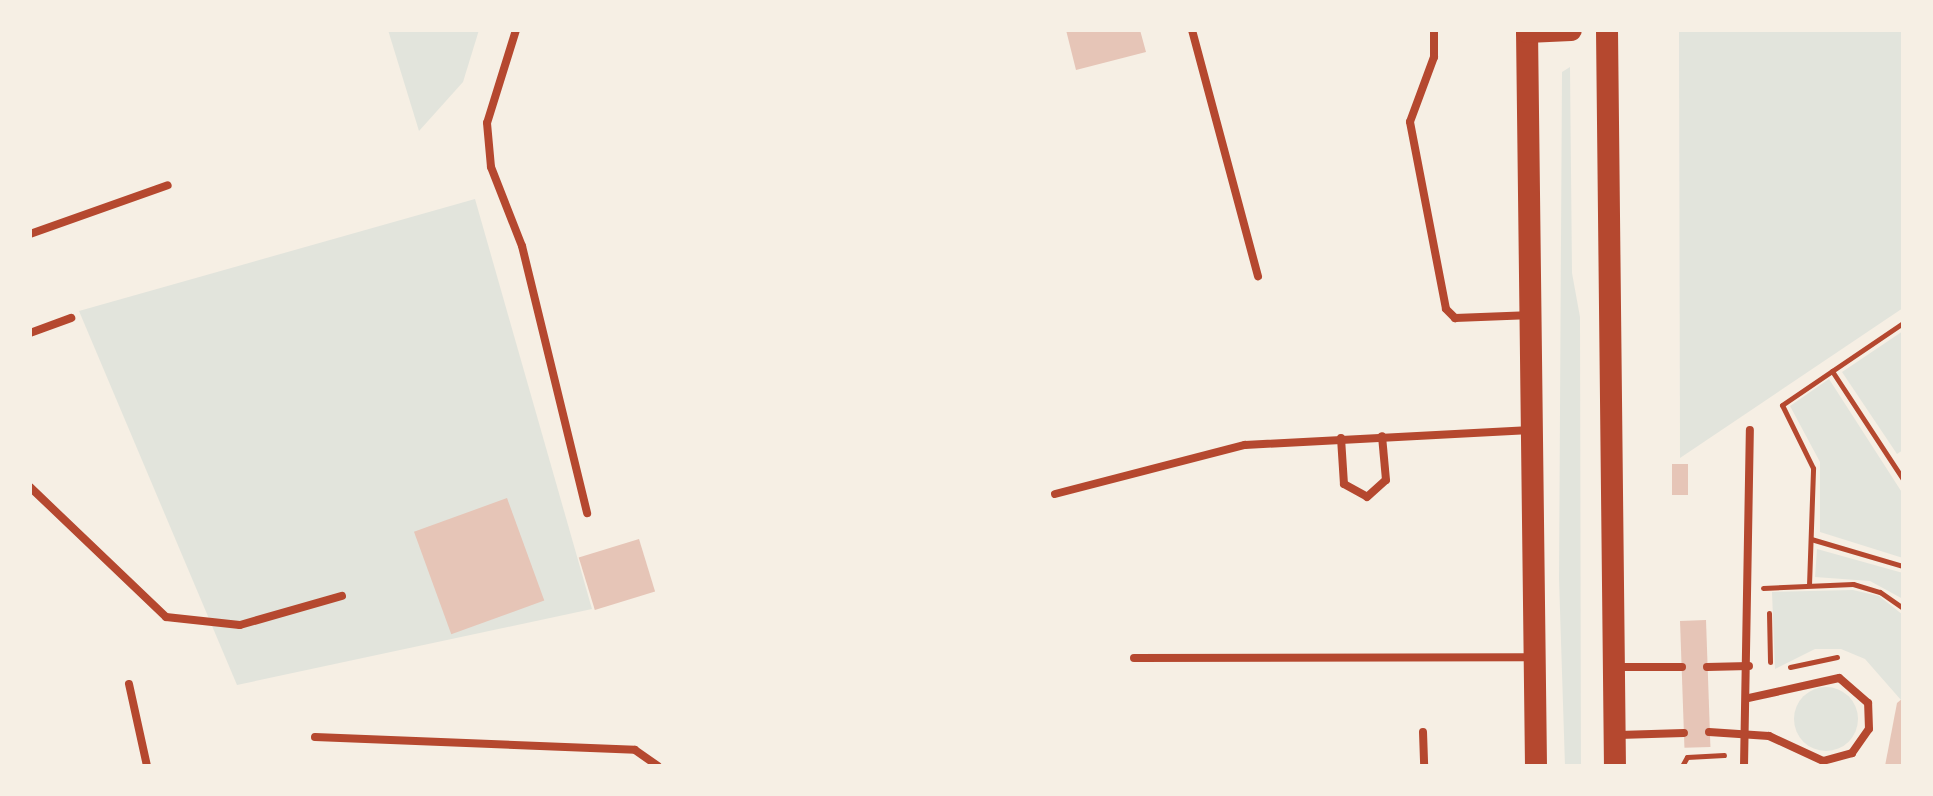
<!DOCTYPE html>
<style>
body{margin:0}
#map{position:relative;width:1933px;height:796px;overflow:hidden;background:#f6efe4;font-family:Lato,sans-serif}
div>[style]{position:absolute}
.green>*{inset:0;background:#e2e4dc}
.round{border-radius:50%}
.building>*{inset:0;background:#e6c5b7;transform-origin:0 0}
.path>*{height:5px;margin:-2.5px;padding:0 2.5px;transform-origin:2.5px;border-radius:2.5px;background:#b5482f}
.service>*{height:8px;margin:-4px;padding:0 4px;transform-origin:4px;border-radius:4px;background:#b5482f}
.primary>*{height:22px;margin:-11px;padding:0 11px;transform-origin:11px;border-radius:11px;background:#b5482f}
span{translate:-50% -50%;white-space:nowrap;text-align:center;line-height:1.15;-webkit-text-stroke:10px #f6efe4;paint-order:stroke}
.frame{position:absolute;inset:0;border:32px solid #f6efe4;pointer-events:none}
</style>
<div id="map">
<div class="green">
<i style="clip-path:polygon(388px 30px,479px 30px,463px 82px,419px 131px)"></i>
<i style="clip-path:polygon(1679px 30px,1903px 30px,1903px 308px,1680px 458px)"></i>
<i style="clip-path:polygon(1570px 67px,1572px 273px,1580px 317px,1581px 766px,1565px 766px,1559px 579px,1562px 72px)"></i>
<i style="clip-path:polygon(475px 199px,592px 609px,237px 685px,79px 311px)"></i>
<i style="clip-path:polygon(1903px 331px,1903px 450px,1897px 454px,1842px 372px)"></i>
<i style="clip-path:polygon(1829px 379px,1903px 494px,1903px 558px,1820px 532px,1820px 462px,1790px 406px)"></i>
<i style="clip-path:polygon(1817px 549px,1903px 573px,1903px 599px,1870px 581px,1815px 577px)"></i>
<i style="clip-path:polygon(1853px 590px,1879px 596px,1903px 615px,1901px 700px,1865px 659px,1841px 649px,1815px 649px,1775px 669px,1772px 592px)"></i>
<i class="round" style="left:1794px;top:687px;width:64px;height:64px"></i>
</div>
<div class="building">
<i style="clip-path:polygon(1066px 30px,1140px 30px,1146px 52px,1076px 70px)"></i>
<i style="left:1672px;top:464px;width:16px;height:31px"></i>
<i style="left:507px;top:498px;width:109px;height:99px;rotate:70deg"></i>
<i style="left:639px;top:539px;width:55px;height:63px;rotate:73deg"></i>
<i style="left:1706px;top:620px;width:127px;height:26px;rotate:88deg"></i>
<i style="clip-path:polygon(1903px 698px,1903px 766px,1885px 766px,1897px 703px)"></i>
</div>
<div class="path">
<i style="left:1832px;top:371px;width:86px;rotate:-34.1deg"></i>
<i style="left:1811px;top:539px;width:96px;rotate:16.4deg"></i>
<i style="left:1809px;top:585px;width:117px;rotate:-88deg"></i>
<i style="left:1813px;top:468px;width:70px;rotate:-116.2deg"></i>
<i style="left:1782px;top:405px;width:60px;rotate:-34.2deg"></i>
<i style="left:1832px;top:371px;width:129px;rotate:56.7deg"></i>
<i style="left:1763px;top:588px;width:90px;rotate:-2.5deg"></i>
<i style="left:1853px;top:584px;width:28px;rotate:17deg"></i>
<i style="left:1880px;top:592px;width:28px;rotate:35deg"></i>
<i style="left:1769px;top:613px;width:49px;rotate:88.8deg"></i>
<i style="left:1790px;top:667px;width:48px;rotate:-12deg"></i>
<i style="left:1682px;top:766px;width:10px;rotate:-61deg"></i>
<i style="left:1687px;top:757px;width:37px;rotate:-3deg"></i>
</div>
<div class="service">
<i style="left:516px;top:30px;width:97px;rotate:107.3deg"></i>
<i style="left:487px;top:123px;width:44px;rotate:84.8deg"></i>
<i style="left:491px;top:167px;width:85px;rotate:68.6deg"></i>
<i style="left:522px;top:246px;width:275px;rotate:76.3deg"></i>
<i style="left:1192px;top:30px;width:255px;rotate:75deg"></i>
<i style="left:1434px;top:30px;width:27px;rotate:90deg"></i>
<i style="left:1434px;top:57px;width:69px;rotate:110.3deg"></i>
<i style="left:1410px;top:122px;width:190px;rotate:79.1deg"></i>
<i style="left:1446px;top:309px;width:13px;rotate:45deg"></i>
<i style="left:1455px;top:318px;width:74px;rotate:-2.3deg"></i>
<i style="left:30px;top:234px;width:146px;rotate:-19.5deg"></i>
<i style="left:30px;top:333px;width:44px;rotate:-20.1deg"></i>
<i style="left:1341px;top:438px;width:46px;rotate:86.3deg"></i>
<i style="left:1344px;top:484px;width:26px;rotate:29deg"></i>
<i style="left:1367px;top:497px;width:25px;rotate:-42deg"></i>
<i style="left:1386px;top:480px;width:44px;rotate:-95.2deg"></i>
<i style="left:30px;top:487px;width:188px;rotate:43.7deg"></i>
<i style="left:166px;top:617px;width:74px;rotate:6.2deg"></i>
<i style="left:240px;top:625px;width:106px;rotate:-15.9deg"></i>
<i style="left:1055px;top:494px;width:196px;rotate:-14.5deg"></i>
<i style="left:1245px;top:445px;width:284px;rotate:-3deg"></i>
<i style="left:1134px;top:658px;width:398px;rotate:-0.1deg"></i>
<i style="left:1616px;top:667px;width:66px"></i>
<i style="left:1707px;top:667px;width:42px;rotate:-1.4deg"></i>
<i style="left:129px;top:684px;width:84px;rotate:77.6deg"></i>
<i style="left:1423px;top:732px;width:34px;rotate:88deg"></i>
<i style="left:1709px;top:732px;width:60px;rotate:3.8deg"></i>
<i style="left:1769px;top:736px;width:60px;rotate:24.8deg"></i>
<i style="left:1823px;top:761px;width:30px;rotate:-15deg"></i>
<i style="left:1852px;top:753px;width:29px;rotate:-55deg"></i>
<i style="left:1869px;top:729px;width:26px;rotate:-92deg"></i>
<i style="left:1868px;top:703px;width:38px;rotate:-139deg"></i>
<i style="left:1839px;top:678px;width:92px;rotate:167.5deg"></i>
<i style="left:1619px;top:735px;width:65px;rotate:-1.8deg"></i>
<i style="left:315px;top:737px;width:320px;rotate:2.3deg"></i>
<i style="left:635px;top:750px;width:28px;rotate:35deg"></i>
<i style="left:1744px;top:766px;width:336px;rotate:-89deg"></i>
</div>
<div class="primary">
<i style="left:1527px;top:30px;width:736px;rotate:89.3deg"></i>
<i style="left:1607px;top:30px;width:736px;rotate:89.38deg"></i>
<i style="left:1527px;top:32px;width:44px;rotate:-2.6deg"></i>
</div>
<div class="frame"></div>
</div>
